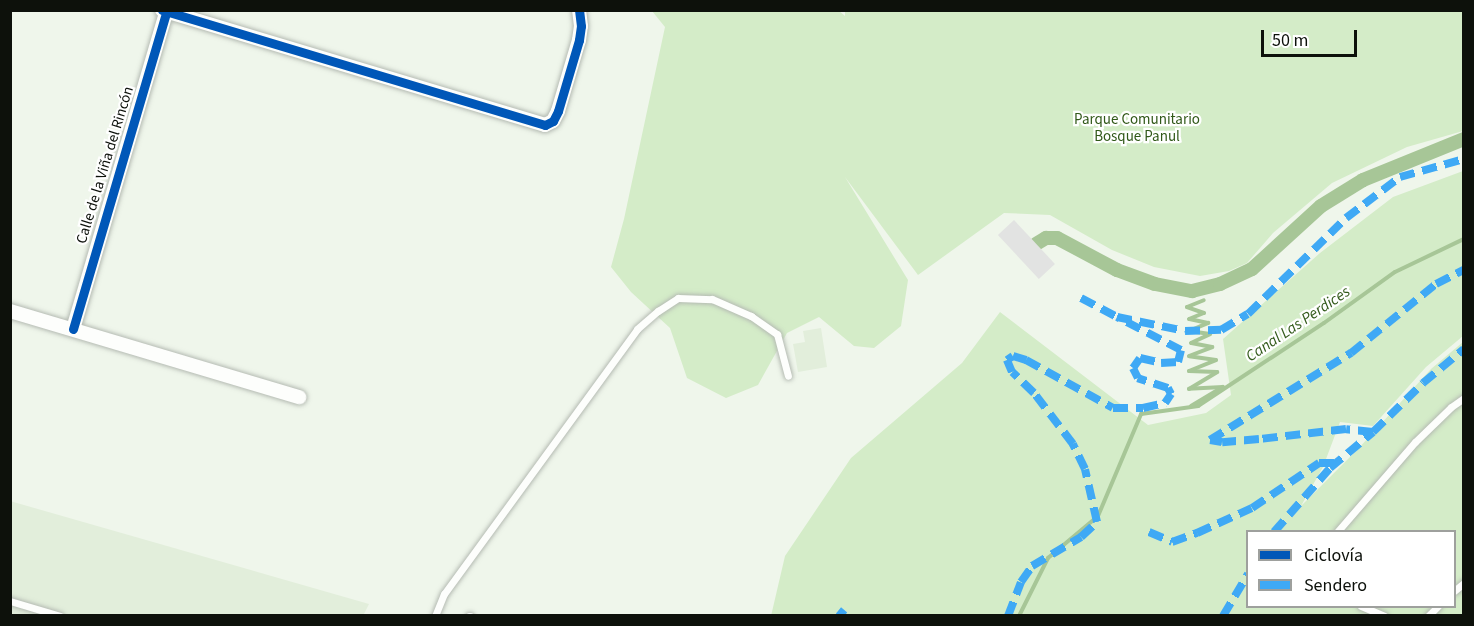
<!DOCTYPE html>
<meta charset="utf-8">
<style>
body{margin:0}
#map{position:relative;width:1474px;height:626px;overflow:hidden;background:#eff6eb;font-family:"Source Sans 3",sans-serif}
div>[style]{position:absolute}
.built>*{inset:0;background:#e2eedb}
.green>*{inset:0;background:#d4ecc8}
.stream>*{height:4px;margin:-2px;padding:0 2px;transform-origin:2px;border-radius:2px;background:#a7c697}
.canal>*{height:14px;margin:-7px;padding:0 7px;transform-origin:7px;border-radius:7px;background:#a7c697}
.building>*{inset:0;background:#e2e3e2;transform-origin:0 0}
.roads{filter:drop-shadow(0 0 2px #b5bbb3) drop-shadow(0 0 2px #b5bbb3)}
.lane>*{height:7px;margin:-3.5px;padding:0 3.5px;transform-origin:3.5px;border-radius:3.5px;background:#fdfefc}
.street>*{height:14px;margin:-7px;padding:0 7px;transform-origin:7px;border-radius:7px;background:#fdfefc}
.quiet>*{height:8px;margin-top:-4px;transform-origin:0;background:repeating-linear-gradient(90deg,#3fa9f5 0 15px,transparent 0 23px)}
.cycleway>*{height:9px;margin:-4.5px;padding:0 4.5px;transform-origin:4.5px;border-radius:4.5px;background:#0057b8}
span{translate:-50% -50%;white-space:nowrap;text-align:center;line-height:1.15;-webkit-text-stroke:4.5px #fff;paint-order:stroke}
.park-label{font-size:15px;color:#305818}
.street-label{font-size:15px;color:#0d110b}
.water-label{font-size:16px;color:#335b1b;font-style:italic}
.frame{position:absolute;inset:0;border:12px solid #0d110b;pointer-events:none}
.legend{position:absolute;left:1246px;top:530px;width:210px;height:78px;box-sizing:border-box;background:#fff;border:2px solid #9ea09d;margin:0;padding:8px 10px;list-style:none;font-size:18px;color:#0d110b}
.legend li{display:flex;align-items:center;gap:12px;height:30px}
.legend b{width:30px;border:2px solid #9ea09d}
.scale{position:absolute;left:1261px;top:30px;width:96px;height:27px;box-sizing:border-box;border:3px solid #0d110b;border-top:0;padding-left:8px;font-size:18px;line-height:21px;white-space:nowrap;color:#0d110b;-webkit-text-stroke:4px #fff;paint-order:stroke}
</style>
<div id="map">
<div class="built">
<i style="clip-path:polygon(821px 328px,827px 367px,798px 372px,793px 344px,805px 342px,803px 331px)"></i>
<i style="clip-path:polygon(10px 501px,369px 604px,363px 616px,11px 615px)"></i>
</div>
<div class="green">
<i style="clip-path:polygon(838px 10px,845px 16px,845px 11px,1463px 11px,1463px 131px,1407px 147px,1332px 183px,1273px 233px,1247px 263px,1229px 271px,1200px 276px,1154px 267px,1112px 250px,1050px 215px,1004px 213px,918px 275px,845px 177px,908px 280px,901px 326px,874px 348px,854px 346px,819px 317px,787px 333px,758px 385px,726px 398px,687px 378px,670px 328px,631px 292px,611px 267px,624px 219px,665px 27px,652px 11px)"></i>
<i style="clip-path:polygon(evenodd,1463px 171px,1463px 336px,1426px 367px,1373px 426px,1340px 422px,1323px 467px,1301px 506px,1358px 449px,1431px 369px,1463px 342px,1463px 615px,771px 616px,785px 556px,851px 458px,962px 363px,1000px 312px,1148px 425px,1206px 413px,1231px 395px,1223px 339px,1320px 253px,1393px 197px,1463px 171px,1248px 532px,1454px 532px,1454px 606px,1248px 606px,1248px 532px)"></i>
</div>
<div class="stream">
<i style="left:1191px;top:406px;width:37px;rotate:-31deg"></i>
<i style="left:1223px;top:387px;width:34px;rotate:177deg"></i>
<i style="left:1189px;top:389px;width:33px;rotate:-31deg"></i>
<i style="left:1217px;top:372px;width:28px;rotate:-178deg"></i>
<i style="left:1189px;top:371px;width:29px;rotate:-22deg"></i>
<i style="left:1216px;top:360px;width:27px;rotate:-172deg"></i>
<i style="left:1189px;top:356px;width:25px;rotate:-21deg"></i>
<i style="left:1212px;top:347px;width:21px;rotate:-169deg"></i>
<i style="left:1191px;top:343px;width:21px;rotate:-25deg"></i>
<i style="left:1210px;top:334px;width:21px;rotate:-172deg"></i>
<i style="left:1189px;top:331px;width:21px;rotate:-23deg"></i>
<i style="left:1208px;top:323px;width:19px;rotate:-168deg"></i>
<i style="left:1189px;top:319px;width:16px;rotate:-22deg"></i>
<i style="left:1204px;top:313px;width:18px;rotate:-161deg"></i>
<i style="left:1187px;top:307px;width:18px;rotate:-22deg"></i>
<i style="left:1019px;top:616px;width:65px;rotate:-63.4deg"></i>
<i style="left:1048px;top:558px;width:65px;rotate:-40deg"></i>
<i style="left:1098px;top:516px;width:111px;rotate:-67.1deg"></i>
<i style="left:1141px;top:414px;width:58px;rotate:-8deg"></i>
<i style="left:1198px;top:406px;width:151px;rotate:-33.4deg"></i>
<i style="left:1324px;top:323px;width:87px;rotate:-35.7deg"></i>
<i style="left:1395px;top:272px;width:76px;rotate:-25.6deg"></i>
</div>
<div class="canal">
<i style="left:1036px;top:244px;width:12px;rotate:-31deg"></i>
<i style="left:1046px;top:238px;width:11px"></i>
<i style="left:1057px;top:238px;width:68px;rotate:28.1deg"></i>
<i style="left:1117px;top:270px;width:40px;rotate:20.2deg"></i>
<i style="left:1155px;top:284px;width:38px;rotate:11deg"></i>
<i style="left:1192px;top:291px;width:29px;rotate:-14deg"></i>
<i style="left:1220px;top:284px;width:35px;rotate:-25deg"></i>
<i style="left:1252px;top:269px;width:93px;rotate:-42.4deg"></i>
<i style="left:1321px;top:206px;width:49px;rotate:-31.8deg"></i>
<i style="left:1363px;top:180px;width:109px;rotate:-22.1deg"></i>
</div>
<div class="building">
<i style="left:1014px;top:220px;width:60px;height:22px;rotate:47deg"></i>
</div>
<div class="roads">
<div class="lane">
<i style="left:1337px;top:532px;width:119px;rotate:-49.1deg"></i>
<i style="left:1415px;top:442px;width:50px;rotate:-44.2deg"></i>
<i style="left:1451px;top:407px;width:16px;rotate:-35deg"></i>
<i style="left:1454px;top:591px;width:13px;rotate:-39deg"></i>
<i style="left:10px;top:601px;width:52px;rotate:16.7deg"></i>
<i style="left:1361px;top:606px;width:25px;rotate:23deg"></i>
<i style="left:435px;top:616px;width:24px;rotate:-68deg"></i>
<i style="left:444px;top:594px;width:328px;rotate:-53.9deg"></i>
<i style="left:637px;top:329px;width:28px;rotate:-41deg"></i>
<i style="left:658px;top:311px;width:24px;rotate:-33deg"></i>
<i style="left:678px;top:298px;width:34px;rotate:2deg"></i>
<i style="left:712px;top:299px;width:43px;rotate:23.6deg"></i>
<i style="left:751px;top:316px;width:32px;rotate:35deg"></i>
<i style="left:777px;top:334px;width:43px;rotate:75.3deg"></i>
<i style="left:469px;top:616px;width:1px"></i>
<i style="left:1428px;top:616px;width:14px;rotate:-45deg"></i>
</div>
<div class="street">
<i style="left:162px;top:10px;width:400px;rotate:16.7deg"></i>
<i style="left:545px;top:125px;width:9px;rotate:-27deg"></i>
<i style="left:553px;top:121px;width:11px;rotate:-63deg"></i>
<i style="left:558px;top:111px;width:74px;rotate:-73.5deg"></i>
<i style="left:579px;top:40px;width:14px;rotate:-82deg"></i>
<i style="left:581px;top:26px;width:16px;rotate:-97deg"></i>
<i style="left:10px;top:311px;width:302px;rotate:16.6deg"></i>
<i style="left:73px;top:329px;width:333px;rotate:-73.6deg"></i>
</div>
</div>
<div class="quiet">
<i style="left:1081px;top:298px;width:41px;rotate:27.8deg"></i>
<i style="left:1117px;top:317px;width:69px;rotate:11.6deg"></i>
<i style="left:1185px;top:331px;width:36px;rotate:-2deg"></i>
<i style="left:1221px;top:330px;width:31px;rotate:-31deg"></i>
<i style="left:1248px;top:314px;width:137px;rotate:-44.4deg"></i>
<i style="left:1346px;top:218px;width:68px;rotate:-37.2deg"></i>
<i style="left:1400px;top:177px;width:66px;rotate:-15.7deg"></i>
<i style="left:1373px;top:432px;width:70px;rotate:-44.4deg"></i>
<i style="left:1423px;top:383px;width:53px;rotate:-39.7deg"></i>
<i style="left:1149px;top:532px;width:25px;rotate:23deg"></i>
<i style="left:1172px;top:542px;width:27px;rotate:-20deg"></i>
<i style="left:1197px;top:533px;width:60px;rotate:-24.4deg"></i>
<i style="left:1252px;top:508px;width:81px;rotate:-33.9deg"></i>
<i style="left:1319px;top:463px;width:16px"></i>
<i style="left:1274px;top:532px;width:85px;rotate:-48.8deg"></i>
<i style="left:1330px;top:468px;width:56px;rotate:-39.9deg"></i>
<i style="left:1373px;top:432px;width:27px;rotate:-174deg"></i>
<i style="left:1346px;top:429px;width:88px;rotate:173.4deg"></i>
<i style="left:1259px;top:439px;width:37px;rotate:175deg"></i>
<i style="left:1222px;top:442px;width:12px;rotate:-171deg"></i>
<i style="left:1210px;top:440px;width:166px;rotate:-31.7deg"></i>
<i style="left:1351px;top:353px;width:109px;rotate:-39.1deg"></i>
<i style="left:1436px;top:284px;width:31px;rotate:-27deg"></i>
<i style="left:839px;top:616px;width:8px;rotate:-50deg"></i>
<i style="left:1008px;top:616px;width:36px;rotate:-69deg"></i>
<i style="left:1021px;top:582px;width:19px;rotate:-55deg"></i>
<i style="left:1032px;top:566px;width:57px;rotate:-30.6deg"></i>
<i style="left:1081px;top:537px;width:22px;rotate:-43deg"></i>
<i style="left:1097px;top:522px;width:54px;rotate:-102.8deg"></i>
<i style="left:1085px;top:469px;width:28px;rotate:-116deg"></i>
<i style="left:1073px;top:444px;width:64px;rotate:-127.4deg"></i>
<i style="left:1034px;top:393px;width:30px;rotate:-136deg"></i>
<i style="left:1012px;top:372px;width:13px;rotate:-113deg"></i>
<i style="left:1007px;top:360px;width:7px;rotate:-34deg"></i>
<i style="left:1013px;top:356px;width:14px;rotate:17deg"></i>
<i style="left:1026px;top:360px;width:99px;rotate:28.9deg"></i>
<i style="left:1113px;top:408px;width:30px"></i>
<i style="left:1143px;top:408px;width:23px;rotate:-13deg"></i>
<i style="left:1165px;top:403px;width:11px;rotate:-56deg"></i>
<i style="left:1171px;top:394px;width:7px;rotate:-117deg"></i>
<i style="left:1168px;top:388px;width:32px;rotate:-162deg"></i>
<i style="left:1138px;top:378px;width:11px;rotate:-117deg"></i>
<i style="left:1133px;top:368px;width:12px;rotate:-55deg"></i>
<i style="left:1140px;top:358px;width:22px;rotate:13deg"></i>
<i style="left:1161px;top:363px;width:17px;rotate:-3deg"></i>
<i style="left:1178px;top:362px;width:12px;rotate:-76deg"></i>
<i style="left:1181px;top:350px;width:72px;rotate:-152.7deg"></i>
<i style="left:1223px;top:616px;width:49px;rotate:-59.2deg"></i>
</div>
<div class="cycleway">
<i style="left:162px;top:10px;width:400px;rotate:16.7deg"></i>
<i style="left:545px;top:125px;width:9px;rotate:-27deg"></i>
<i style="left:553px;top:121px;width:11px;rotate:-63deg"></i>
<i style="left:558px;top:111px;width:74px;rotate:-73.5deg"></i>
<i style="left:579px;top:40px;width:14px;rotate:-82deg"></i>
<i style="left:581px;top:26px;width:16px;rotate:-97deg"></i>
<i style="left:73px;top:329px;width:333px;rotate:-73.6deg"></i>
</div>
<div class="park-label">
<span style="left:1137px;top:128px">Parque Comunitario<br>Bosque Panul</span>
</div>
<div class="street-label">
<span style="left:105px;top:165px;rotate:-73deg">Calle de la Viña del Rincón</span>
</div>
<div class="water-label">
<span style="left:1298px;top:324px;rotate:-34deg">Canal Las Perdices</span>
</div>
<div class="frame"></div>
<ul class="legend">
<li><b style="height:8px;background:#0057b8"></b>Ciclovía</li>
<li><b style="height:8px;background:#3fa9f5"></b>Sendero</li>
</ul>
<div class="scale">50 m</div>
</div>
